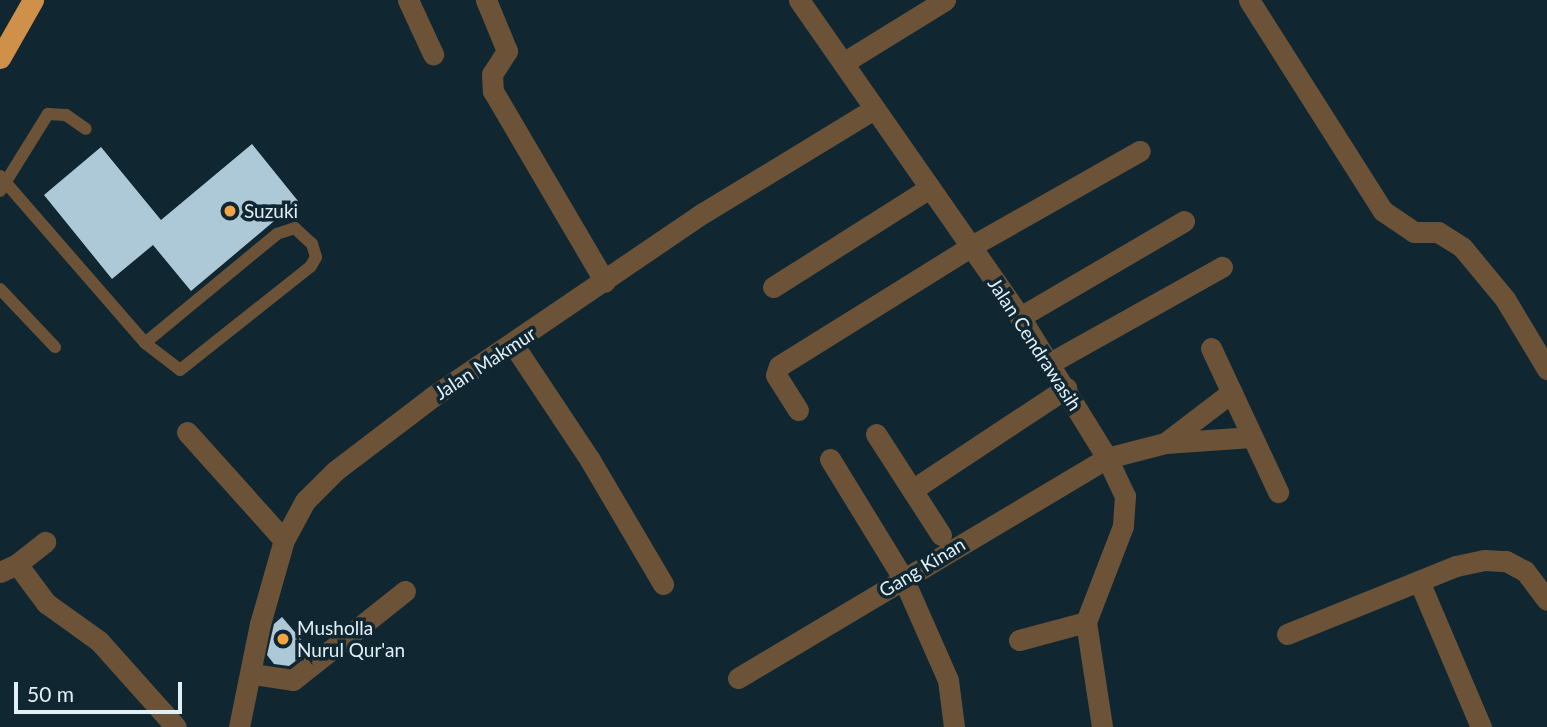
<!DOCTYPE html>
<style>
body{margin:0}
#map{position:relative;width:1547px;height:727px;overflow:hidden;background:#102732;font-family:Lato,sans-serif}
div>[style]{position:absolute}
.building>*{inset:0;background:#adc8d6}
.lane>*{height:12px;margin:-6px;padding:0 6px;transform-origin:6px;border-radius:6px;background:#6c5338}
.street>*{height:21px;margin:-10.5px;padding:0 10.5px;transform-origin:10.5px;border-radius:10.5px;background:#6c5338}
.highway>*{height:21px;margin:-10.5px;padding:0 10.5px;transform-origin:10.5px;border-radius:10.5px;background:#cf9149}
.dots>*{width:19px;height:19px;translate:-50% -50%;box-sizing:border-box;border:4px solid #102732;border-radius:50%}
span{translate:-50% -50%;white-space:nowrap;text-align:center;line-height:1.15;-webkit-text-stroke:7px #102732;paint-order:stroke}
.poi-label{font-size:19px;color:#e1eff7}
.left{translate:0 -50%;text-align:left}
.street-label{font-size:19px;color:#e1eff7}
.scale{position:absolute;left:14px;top:682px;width:168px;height:32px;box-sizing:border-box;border:4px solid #e1eff7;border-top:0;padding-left:9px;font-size:21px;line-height:24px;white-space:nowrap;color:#e1eff7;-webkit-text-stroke:5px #102732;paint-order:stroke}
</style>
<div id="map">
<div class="building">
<i style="clip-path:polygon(252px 144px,298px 201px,191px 291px,153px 245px,112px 279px,44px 195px,101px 147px,161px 220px)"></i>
<i style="clip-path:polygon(282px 617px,310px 650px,289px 666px,274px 664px,267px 655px,274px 624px)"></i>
</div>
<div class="lane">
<i style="left:0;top:176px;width:221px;rotate:49deg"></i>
<i style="left:145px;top:343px;width:44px;rotate:37.6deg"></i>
<i style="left:180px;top:370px;width:167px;rotate:-38.4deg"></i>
<i style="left:311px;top:266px;width:10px;rotate:-61deg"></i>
<i style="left:316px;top:257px;width:14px;rotate:-107deg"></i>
<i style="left:312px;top:244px;width:23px;rotate:-137deg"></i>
<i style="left:295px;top:228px;width:19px;rotate:162deg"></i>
<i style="left:277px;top:234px;width:171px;rotate:140.5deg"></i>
<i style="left:0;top:191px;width:91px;rotate:-58.1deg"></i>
<i style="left:48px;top:114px;width:18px;rotate:3deg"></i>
<i style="left:66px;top:115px;width:24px;rotate:35deg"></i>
<i style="left:0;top:289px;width:80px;rotate:46.5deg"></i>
</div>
<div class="street">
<i style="left:408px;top:0;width:60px;rotate:65.2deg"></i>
<i style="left:486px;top:0;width:55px;rotate:67.6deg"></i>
<i style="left:507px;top:51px;width:27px;rotate:123deg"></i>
<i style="left:492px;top:74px;width:17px;rotate:87deg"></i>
<i style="left:493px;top:91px;width:221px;rotate:59.6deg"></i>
<i style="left:799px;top:0;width:386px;rotate:55.1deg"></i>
<i style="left:1020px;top:317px;width:166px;rotate:58.3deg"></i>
<i style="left:1107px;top:458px;width:42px;rotate:64.7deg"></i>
<i style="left:1125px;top:496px;width:30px;rotate:94deg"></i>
<i style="left:1123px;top:526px;width:103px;rotate:111.1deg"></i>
<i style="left:1086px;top:622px;width:106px;rotate:81.3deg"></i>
<i style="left:1249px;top:0;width:250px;rotate:57.6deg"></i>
<i style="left:1383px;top:211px;width:37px;rotate:34deg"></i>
<i style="left:1414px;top:232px;width:24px"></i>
<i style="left:1438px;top:232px;width:28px;rotate:32deg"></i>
<i style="left:1462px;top:247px;width:67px;rotate:50.4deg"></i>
<i style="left:1505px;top:299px;width:82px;rotate:59deg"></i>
<i style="left:843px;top:63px;width:120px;rotate:-31.7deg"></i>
<i style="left:773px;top:287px;width:183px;rotate:-32.3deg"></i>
<i style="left:1020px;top:317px;width:190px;rotate:-30.3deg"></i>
<i style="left:513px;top:344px;width:139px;rotate:56.4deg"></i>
<i style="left:590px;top:460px;width:144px;rotate:59.5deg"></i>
<i style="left:1211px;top:348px;width:159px;rotate:65deg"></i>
<i style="left:1050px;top:363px;width:197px;rotate:-29.2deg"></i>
<i style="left:798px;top:410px;width:41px;rotate:-122.2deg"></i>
<i style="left:776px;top:375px;width:9px;rotate:-72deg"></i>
<i style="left:779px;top:366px;width:225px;rotate:-31.9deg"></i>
<i style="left:970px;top:247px;width:195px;rotate:-29.5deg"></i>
<i style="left:187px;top:432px;width:145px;rotate:48.1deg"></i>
<i style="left:876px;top:434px;width:120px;rotate:57.2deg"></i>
<i style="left:1165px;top:443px;width:84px;rotate:-37.3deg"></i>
<i style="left:830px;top:459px;width:140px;rotate:58.5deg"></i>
<i style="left:903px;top:578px;width:111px;rotate:66.2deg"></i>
<i style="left:948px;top:680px;width:47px;rotate:82.7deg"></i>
<i style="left:912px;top:490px;width:185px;rotate:-33.5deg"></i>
<i style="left:17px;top:564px;width:36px;rotate:-38deg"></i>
<i style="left:0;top:572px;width:19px;rotate:-25deg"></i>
<i style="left:17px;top:564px;width:49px;rotate:53.4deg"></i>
<i style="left:46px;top:603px;width:65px;rotate:35.6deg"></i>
<i style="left:99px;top:641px;width:115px;rotate:48.2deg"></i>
<i style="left:1419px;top:581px;width:159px;rotate:67deg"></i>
<i style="left:1287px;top:634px;width:182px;rotate:-21.9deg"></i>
<i style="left:1456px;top:566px;width:29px;rotate:-12deg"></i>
<i style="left:1484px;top:560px;width:22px;rotate:3deg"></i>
<i style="left:1506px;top:561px;width:21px;rotate:28deg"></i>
<i style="left:1525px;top:571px;width:36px;rotate:53deg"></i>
<i style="left:1019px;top:640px;width:69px;rotate:-15deg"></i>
<i style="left:252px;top:674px;width:41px;rotate:8.3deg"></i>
<i style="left:293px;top:680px;width:143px;rotate:-38.5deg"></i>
<i style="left:738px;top:678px;width:430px;rotate:-30.8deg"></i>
<i style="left:1107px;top:458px;width:60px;rotate:-14.5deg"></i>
<i style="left:1165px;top:443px;width:87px;rotate:-3.9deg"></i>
<i style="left:239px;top:727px;width:105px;rotate:-78.5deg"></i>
<i style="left:260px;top:624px;width:87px;rotate:-74.1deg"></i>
<i style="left:284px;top:540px;width:44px;rotate:-61.7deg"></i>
<i style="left:305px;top:501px;width:42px;rotate:-45deg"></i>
<i style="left:335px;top:471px;width:122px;rotate:-37.3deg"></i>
<i style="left:432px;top:397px;width:328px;rotate:-34.2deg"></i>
<i style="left:703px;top:213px;width:200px;rotate:-31.3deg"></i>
</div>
<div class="highway">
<i style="left:0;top:58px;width:67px;rotate:-60.4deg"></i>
</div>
<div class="dots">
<i style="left:230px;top:211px;background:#f3a443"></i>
<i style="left:283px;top:639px;background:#f3a443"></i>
</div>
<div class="poi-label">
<span class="left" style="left:244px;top:211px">Suzuki</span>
<span class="left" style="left:297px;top:639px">Musholla<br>Nurul Qur'an</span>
</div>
<div class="street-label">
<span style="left:1035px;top:344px;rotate:57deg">Jalan Cendrawasih</span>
<span style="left:485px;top:363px;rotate:-33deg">Jalan Makmur</span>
<span style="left:922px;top:567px;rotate:-31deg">Gang Kinan</span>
</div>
<div class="scale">50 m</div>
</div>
